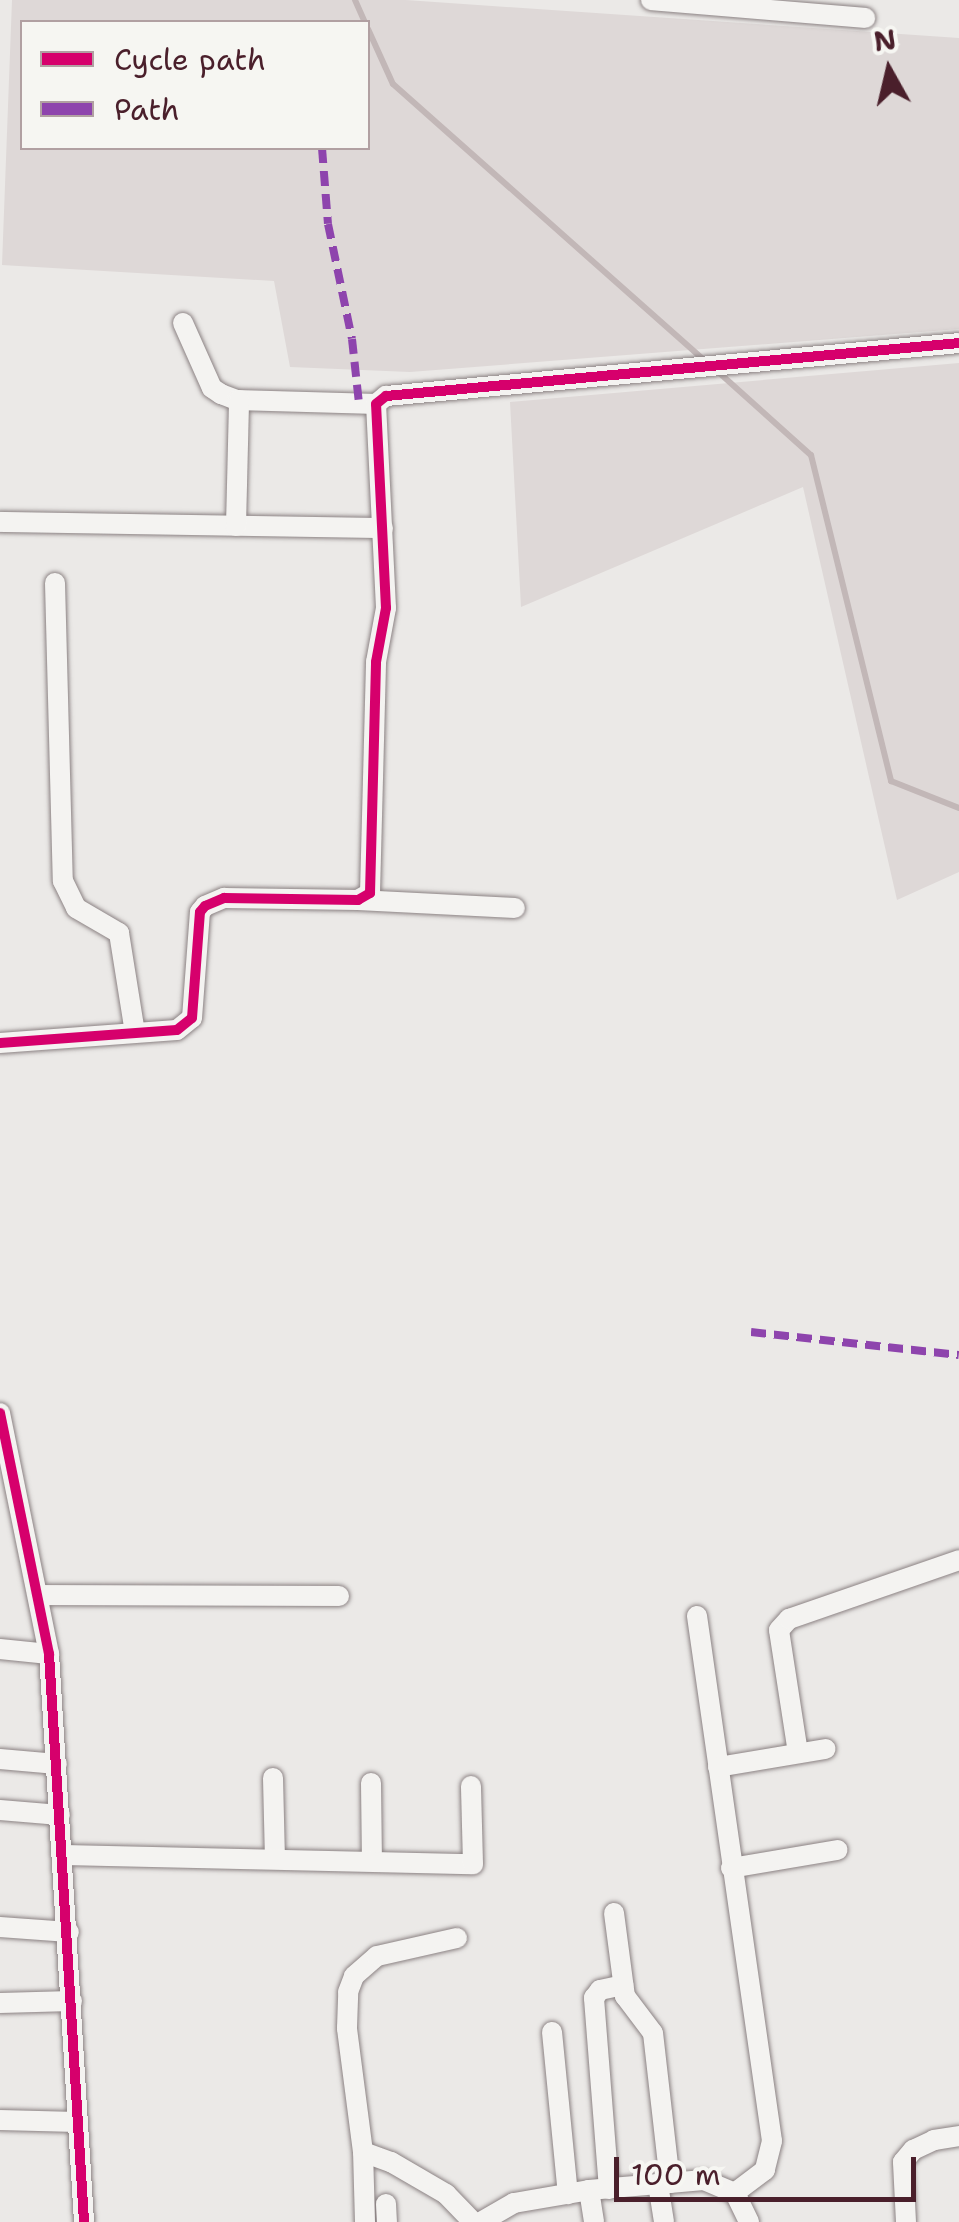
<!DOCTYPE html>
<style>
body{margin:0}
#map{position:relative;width:959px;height:2222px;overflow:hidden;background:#ebe9e7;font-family:"Shantell Sans",sans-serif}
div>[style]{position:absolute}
.green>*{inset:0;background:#ded8d7}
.stream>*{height:6px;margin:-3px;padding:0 3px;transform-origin:3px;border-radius:3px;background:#c2b7b7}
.roads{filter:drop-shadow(0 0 2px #8b8283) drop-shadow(0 0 2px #8b8283)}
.minor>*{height:20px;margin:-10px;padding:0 10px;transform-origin:10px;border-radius:10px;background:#f4f3f1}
.quiet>*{height:8px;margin-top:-4px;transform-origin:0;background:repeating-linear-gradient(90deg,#8e44ad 0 15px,transparent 0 23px)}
.cycleway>*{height:10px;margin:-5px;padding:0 5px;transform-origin:5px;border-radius:5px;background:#d6006c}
span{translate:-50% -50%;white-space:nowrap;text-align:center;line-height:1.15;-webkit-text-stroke:10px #f6f6f2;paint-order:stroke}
.legend{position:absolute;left:20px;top:20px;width:350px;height:130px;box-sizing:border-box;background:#f6f6f2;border:2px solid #b1a0a2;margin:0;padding:12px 18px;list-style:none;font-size:30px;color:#4a1f2b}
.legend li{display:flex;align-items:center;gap:20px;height:50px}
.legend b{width:50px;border:2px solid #b1a0a2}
.north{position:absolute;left:839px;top:20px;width:100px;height:100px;-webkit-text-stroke:8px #f6f6f2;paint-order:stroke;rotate:352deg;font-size:28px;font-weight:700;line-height:40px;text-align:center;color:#4a1f2b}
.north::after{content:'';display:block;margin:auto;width:35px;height:45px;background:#4a1f2b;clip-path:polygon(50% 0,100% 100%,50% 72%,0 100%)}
.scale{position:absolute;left:614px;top:2157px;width:302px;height:45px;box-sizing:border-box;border:5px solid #4a1f2b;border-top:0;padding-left:12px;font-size:30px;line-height:35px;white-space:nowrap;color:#4a1f2b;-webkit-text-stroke:8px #f6f6f2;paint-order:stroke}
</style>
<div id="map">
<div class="green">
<i style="clip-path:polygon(evenodd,12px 0,406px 0,959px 38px,959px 329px,410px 372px,290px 367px,274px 281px,2px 265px,12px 0,368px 22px,368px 148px,22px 148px,22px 22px,368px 22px)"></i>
<i style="clip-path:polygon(959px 363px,959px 872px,897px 900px,803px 487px,521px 607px,510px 402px)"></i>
</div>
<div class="stream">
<i style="left:355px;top:0;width:24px;rotate:66deg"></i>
<i style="left:368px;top:29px;width:60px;rotate:65.6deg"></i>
<i style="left:393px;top:84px;width:417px;rotate:41.6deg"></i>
<i style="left:715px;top:369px;width:129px;rotate:41.9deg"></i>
<i style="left:811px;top:455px;width:336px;rotate:76.2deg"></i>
<i style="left:891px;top:781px;width:73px;rotate:21.7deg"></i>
</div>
<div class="roads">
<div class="minor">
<i style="left:651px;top:0;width:215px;rotate:4.8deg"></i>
<i style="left:183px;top:323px;width:71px;rotate:66deg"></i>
<i style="left:212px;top:388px;width:11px;rotate:34deg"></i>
<i style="left:221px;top:394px;width:17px;rotate:21deg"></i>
<i style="left:237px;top:400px;width:139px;rotate:1.6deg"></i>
<i style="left:0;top:522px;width:383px;rotate:0.9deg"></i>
<i style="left:236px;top:526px;width:126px;rotate:-88.6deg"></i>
<i style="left:55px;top:583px;width:298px;rotate:88.5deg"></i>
<i style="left:63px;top:881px;width:30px;rotate:64deg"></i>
<i style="left:76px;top:908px;width:50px;rotate:30.2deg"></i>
<i style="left:119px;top:933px;width:101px;rotate:80.9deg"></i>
<i style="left:358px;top:900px;width:157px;rotate:2.9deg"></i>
<i style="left:0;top:1043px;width:177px;rotate:-4.2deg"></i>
<i style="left:177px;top:1030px;width:19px;rotate:-39deg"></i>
<i style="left:192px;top:1018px;width:106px;rotate:-85.7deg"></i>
<i style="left:200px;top:912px;width:8px;rotate:-50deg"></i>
<i style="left:205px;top:906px;width:21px;rotate:-23deg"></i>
<i style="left:224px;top:898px;width:134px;rotate:0.9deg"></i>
<i style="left:358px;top:900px;width:14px;rotate:-30deg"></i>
<i style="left:370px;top:893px;width:231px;rotate:-88.5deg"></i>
<i style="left:376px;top:662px;width:55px;rotate:-79.5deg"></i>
<i style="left:386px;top:608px;width:204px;rotate:-92.8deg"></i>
<i style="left:376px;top:404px;width:13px;rotate:-39deg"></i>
<i style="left:386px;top:396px;width:575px;rotate:-5.28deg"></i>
<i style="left:0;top:1413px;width:246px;rotate:78.5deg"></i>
<i style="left:49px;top:1654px;width:569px;rotate:86.47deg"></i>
<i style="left:40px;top:1595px;width:299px;rotate:0.2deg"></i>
<i style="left:697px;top:1616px;width:530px;rotate:81.87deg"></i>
<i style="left:772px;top:2141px;width:30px;rotate:104deg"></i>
<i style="left:765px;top:2170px;width:38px;rotate:143deg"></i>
<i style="left:0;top:1649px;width:49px;rotate:5.8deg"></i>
<i style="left:798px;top:1753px;width:124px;rotate:-98.8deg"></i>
<i style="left:779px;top:1630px;width:15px;rotate:-48deg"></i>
<i style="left:789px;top:1619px;width:180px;rotate:-19.1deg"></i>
<i style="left:0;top:1759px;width:57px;rotate:5deg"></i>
<i style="left:718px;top:1767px;width:109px;rotate:-9.5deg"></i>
<i style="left:273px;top:1778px;width:81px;rotate:88.6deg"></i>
<i style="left:371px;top:1783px;width:78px;rotate:89.3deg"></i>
<i style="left:0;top:1810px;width:60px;rotate:4.8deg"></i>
<i style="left:63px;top:1855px;width:410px;rotate:1.3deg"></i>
<i style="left:473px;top:1864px;width:78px;rotate:-91.5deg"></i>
<i style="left:731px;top:1868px;width:108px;rotate:-9.6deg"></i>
<i style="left:614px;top:1913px;width:84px;rotate:82.5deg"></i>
<i style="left:625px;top:1996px;width:46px;rotate:52.9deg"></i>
<i style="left:653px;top:2033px;width:151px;rotate:83.5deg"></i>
<i style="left:0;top:1927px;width:69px;rotate:4.1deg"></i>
<i style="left:0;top:2003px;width:72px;rotate:-1.6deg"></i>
<i style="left:552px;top:2032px;width:163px;rotate:84.4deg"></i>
<i style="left:0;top:2120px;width:77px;rotate:1.5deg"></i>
<i style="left:363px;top:2152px;width:30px;rotate:20deg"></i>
<i style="left:391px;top:2162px;width:64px;rotate:30.2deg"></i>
<i style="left:446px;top:2194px;width:39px;rotate:46deg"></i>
<i style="left:658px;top:2184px;width:38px;rotate:81deg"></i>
<i style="left:609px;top:2189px;width:192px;rotate:-94.5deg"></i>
<i style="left:594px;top:1998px;width:10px;rotate:-53deg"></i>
<i style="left:600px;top:1990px;width:24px;rotate:-12deg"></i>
<i style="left:589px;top:2190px;width:32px;rotate:81deg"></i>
<i style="left:386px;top:2204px;width:18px;rotate:87deg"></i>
<i style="left:365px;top:2222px;width:70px;rotate:-91.6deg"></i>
<i style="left:363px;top:2152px;width:125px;rotate:-97.4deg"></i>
<i style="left:347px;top:2028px;width:36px;rotate:-88deg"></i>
<i style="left:348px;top:1992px;width:17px;rotate:-69deg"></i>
<i style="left:354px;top:1976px;width:30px;rotate:-41deg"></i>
<i style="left:377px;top:1956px;width:82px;rotate:-12.7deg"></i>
<i style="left:481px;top:2222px;width:38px;rotate:-30deg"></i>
<i style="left:514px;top:2203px;width:76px;rotate:-9.8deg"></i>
<i style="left:589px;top:2190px;width:115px;rotate:-5deg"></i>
<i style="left:704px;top:2180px;width:34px;rotate:23deg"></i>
<i style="left:735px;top:2193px;width:32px;rotate:64deg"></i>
<i style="left:906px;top:2222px;width:60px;rotate:-92.9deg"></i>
<i style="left:903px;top:2162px;width:16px;rotate:-50deg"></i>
<i style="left:913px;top:2150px;width:23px;rotate:-25deg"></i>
<i style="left:934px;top:2140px;width:25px;rotate:-9deg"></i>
</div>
</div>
<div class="quiet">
<i style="left:322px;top:148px;width:76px;rotate:85.5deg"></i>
<i style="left:328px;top:224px;width:117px;rotate:78.2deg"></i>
<i style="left:352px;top:339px;width:64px;rotate:83.8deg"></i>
<i style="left:751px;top:1332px;width:209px;rotate:6.3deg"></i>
</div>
<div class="cycleway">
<i style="left:0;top:1043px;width:177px;rotate:-4.2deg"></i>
<i style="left:177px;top:1030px;width:19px;rotate:-39deg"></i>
<i style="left:192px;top:1018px;width:106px;rotate:-85.7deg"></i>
<i style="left:200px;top:912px;width:8px;rotate:-50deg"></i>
<i style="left:205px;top:906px;width:21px;rotate:-23deg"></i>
<i style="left:224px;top:898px;width:134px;rotate:0.9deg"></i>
<i style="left:358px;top:900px;width:14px;rotate:-30deg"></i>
<i style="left:370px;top:893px;width:231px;rotate:-88.5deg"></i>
<i style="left:376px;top:662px;width:55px;rotate:-79.5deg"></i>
<i style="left:386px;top:608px;width:204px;rotate:-92.8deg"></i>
<i style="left:376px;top:404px;width:13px;rotate:-39deg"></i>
<i style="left:386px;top:396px;width:575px;rotate:-5.28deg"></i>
<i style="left:0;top:1413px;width:246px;rotate:78.5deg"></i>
<i style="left:49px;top:1654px;width:569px;rotate:86.47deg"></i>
</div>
<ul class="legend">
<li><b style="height:12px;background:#d6006c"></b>Cycle path</li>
<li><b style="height:12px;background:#8e44ad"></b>Path</li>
</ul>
<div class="north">N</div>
<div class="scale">100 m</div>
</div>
